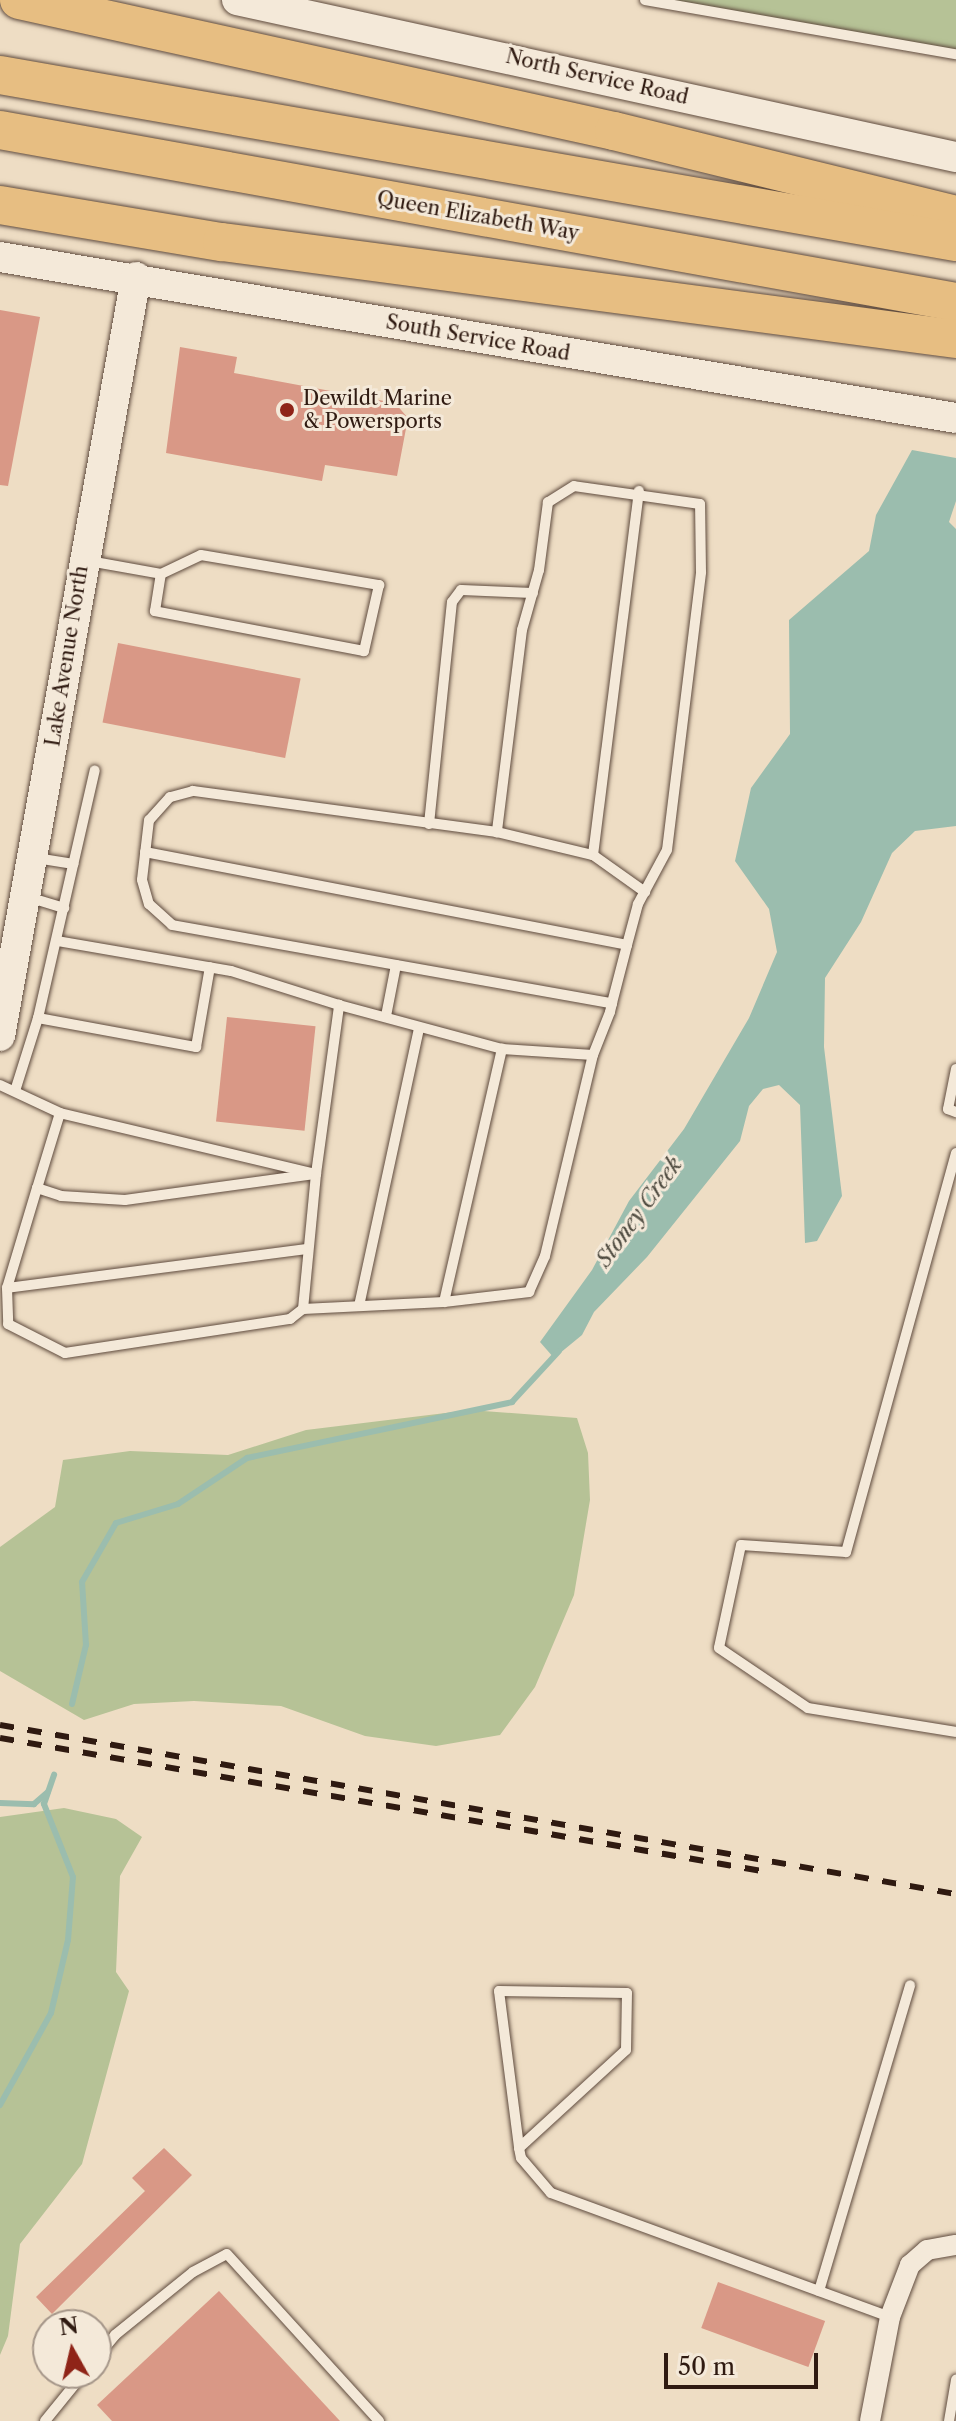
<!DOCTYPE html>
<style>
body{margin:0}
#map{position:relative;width:956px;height:2421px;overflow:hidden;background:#eeddc4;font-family:"Libre Caslon Text",serif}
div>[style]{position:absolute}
.green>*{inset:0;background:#b6c296}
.water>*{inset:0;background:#9bbdae}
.stream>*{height:6px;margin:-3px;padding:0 3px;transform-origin:3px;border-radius:3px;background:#9bbdae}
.building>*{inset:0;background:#d99886;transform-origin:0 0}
.roads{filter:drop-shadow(0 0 2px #5f4b3e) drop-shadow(0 0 2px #5f4b3e)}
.lane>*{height:10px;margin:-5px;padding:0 5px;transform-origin:5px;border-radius:5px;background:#f4e9d9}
.street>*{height:20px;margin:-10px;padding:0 10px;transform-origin:10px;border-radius:10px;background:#f4e9d9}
.secondary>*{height:30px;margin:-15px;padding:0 15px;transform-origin:15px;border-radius:15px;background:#f4e9d9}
.highway>*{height:38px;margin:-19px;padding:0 19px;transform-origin:19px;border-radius:19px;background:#e7be82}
.rail>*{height:6px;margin-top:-3px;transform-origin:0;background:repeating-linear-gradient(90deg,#2f1a11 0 14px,transparent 0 28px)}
.dots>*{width:22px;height:22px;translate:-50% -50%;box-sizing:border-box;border:4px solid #f4e9d9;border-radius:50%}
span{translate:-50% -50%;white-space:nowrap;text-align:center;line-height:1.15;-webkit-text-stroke:6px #f4e9d9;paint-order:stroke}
.street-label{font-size:20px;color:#2f1a11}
.poi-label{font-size:20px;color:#2f1a11}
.left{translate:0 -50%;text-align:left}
.water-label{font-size:22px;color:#4f4b40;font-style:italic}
.north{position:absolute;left:32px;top:2309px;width:80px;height:80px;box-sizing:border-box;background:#f4e9d9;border:2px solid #a59689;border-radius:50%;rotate:352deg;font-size:22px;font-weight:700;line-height:32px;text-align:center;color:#2f1a11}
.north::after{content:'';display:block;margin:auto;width:28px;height:36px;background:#8f2418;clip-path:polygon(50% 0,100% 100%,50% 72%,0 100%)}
.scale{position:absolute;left:664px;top:2353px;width:154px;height:36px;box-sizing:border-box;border:4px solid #2f1a11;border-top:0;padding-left:10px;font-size:24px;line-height:28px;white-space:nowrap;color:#2f1a11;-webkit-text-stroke:6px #f4e9d9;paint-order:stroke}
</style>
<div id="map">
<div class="green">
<i style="clip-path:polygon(653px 0,956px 0,956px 55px)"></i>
<i style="clip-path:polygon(470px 1410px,577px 1418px,588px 1453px,590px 1500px,574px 1595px,535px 1687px,500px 1735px,436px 1746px,365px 1736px,281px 1706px,194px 1701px,134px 1704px,84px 1720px,0 1671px,0 1547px,55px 1507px,63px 1460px,130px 1451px,228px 1455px,306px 1430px)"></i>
<i style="clip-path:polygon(64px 1808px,116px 1819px,142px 1837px,120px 1876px,116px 1972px,129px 1991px,82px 2164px,20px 2244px,8px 2336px,0 2355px,0 1817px)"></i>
</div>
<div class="water">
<i style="clip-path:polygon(912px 450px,956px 458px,956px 501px,949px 522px,956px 529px,956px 826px,915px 831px,892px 853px,861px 922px,825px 978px,824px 1047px,842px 1196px,817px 1241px,805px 1243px,800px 1105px,779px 1085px,763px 1089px,749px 1106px,740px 1141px,647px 1257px,594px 1312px,582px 1335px,554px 1358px,540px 1342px,592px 1270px,629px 1201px,684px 1129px,749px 1018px,777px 952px,769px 909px,735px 861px,751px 788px,790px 734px,789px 620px,869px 551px,876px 515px)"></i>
</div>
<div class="stream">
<i style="left:72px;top:1704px;width:61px;rotate:-76.7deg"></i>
<i style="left:86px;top:1645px;width:63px;rotate:-93.6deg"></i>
<i style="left:82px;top:1582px;width:68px;rotate:-60deg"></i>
<i style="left:116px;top:1523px;width:65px;rotate:-17deg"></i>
<i style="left:178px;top:1504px;width:83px;rotate:-33.7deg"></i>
<i style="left:247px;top:1458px;width:271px;rotate:-11.9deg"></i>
<i style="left:512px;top:1402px;width:69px;rotate:-47.3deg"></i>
<i style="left:0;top:1803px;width:34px;rotate:2deg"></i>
<i style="left:34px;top:1804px;width:18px;rotate:-41deg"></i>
<i style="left:0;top:2105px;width:105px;rotate:-61deg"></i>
<i style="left:51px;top:2013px;width:75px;rotate:-76.9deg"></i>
<i style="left:68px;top:1940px;width:63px;rotate:-85.5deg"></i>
<i style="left:73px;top:1877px;width:79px;rotate:-111.7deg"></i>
<i style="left:44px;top:1804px;width:31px;rotate:-71deg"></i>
</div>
<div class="building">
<i style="clip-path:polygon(0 310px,40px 317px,8px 486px,0 485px)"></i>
<i style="clip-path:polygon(180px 347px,237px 357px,234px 373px,395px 403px,408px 418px,397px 476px,325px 465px,322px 481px,166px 453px)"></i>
<i style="left:118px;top:643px;width:186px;height:81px;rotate:11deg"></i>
<i style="left:227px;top:1017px;width:89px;height:105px;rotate:6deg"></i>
<i style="clip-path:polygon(164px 2148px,192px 2175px,52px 2314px,36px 2297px,145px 2191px,132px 2178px)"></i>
<i style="left:718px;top:2282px;width:114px;height:49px;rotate:20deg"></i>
<i style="clip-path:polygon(219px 2291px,340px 2421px,112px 2421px,97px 2405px)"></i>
</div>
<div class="roads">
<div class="lane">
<i style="left:645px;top:0;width:316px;rotate:9.9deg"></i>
<i style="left:89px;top:561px;width:73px;rotate:10.2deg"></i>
<i style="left:161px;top:574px;width:44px;rotate:-25.4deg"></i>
<i style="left:201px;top:555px;width:181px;rotate:9.6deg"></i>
<i style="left:379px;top:585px;width:68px;rotate:102.8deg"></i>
<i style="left:364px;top:651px;width:213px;rotate:-169.2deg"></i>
<i style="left:155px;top:611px;width:37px;rotate:-81deg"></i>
<i style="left:429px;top:824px;width:223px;rotate:-84.1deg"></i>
<i style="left:452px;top:602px;width:15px;rotate:-53deg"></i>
<i style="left:461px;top:590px;width:72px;rotate:2.4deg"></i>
<i style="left:497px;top:832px;width:99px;rotate:13.5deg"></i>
<i style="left:593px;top:855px;width:367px;rotate:-82.8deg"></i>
<i style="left:145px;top:852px;width:491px;rotate:10.9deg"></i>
<i style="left:593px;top:855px;width:64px;rotate:35.4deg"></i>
<i style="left:36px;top:858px;width:38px;rotate:9deg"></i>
<i style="left:28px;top:897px;width:38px;rotate:17deg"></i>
<i style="left:339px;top:1005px;width:169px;rotate:15.1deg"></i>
<i style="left:386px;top:1016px;width:52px;rotate:-78.9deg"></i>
<i style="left:38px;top:1018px;width:161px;rotate:10.4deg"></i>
<i style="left:196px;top:1047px;width:81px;rotate:-80.1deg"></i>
<i style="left:956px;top:1069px;width:41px;rotate:101.3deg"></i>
<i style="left:948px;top:1109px;width:9px;rotate:21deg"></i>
<i style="left:0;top:1085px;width:66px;rotate:25deg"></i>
<i style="left:15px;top:1091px;width:77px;rotate:-72.5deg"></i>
<i style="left:38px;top:1018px;width:254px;rotate:-77.1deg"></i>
<i style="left:956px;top:1153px;width:414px;rotate:105.4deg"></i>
<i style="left:846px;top:1552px;width:105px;rotate:-176.2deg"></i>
<i style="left:741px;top:1545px;width:105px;rotate:102.1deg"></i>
<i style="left:719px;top:1648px;width:107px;rotate:34deg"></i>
<i style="left:808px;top:1708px;width:150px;rotate:9.2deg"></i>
<i style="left:37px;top:1188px;width:104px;rotate:106.7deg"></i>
<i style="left:7px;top:1288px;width:36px;rotate:88deg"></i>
<i style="left:8px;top:1324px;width:64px;rotate:27deg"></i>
<i style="left:65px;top:1353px;width:228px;rotate:-8.6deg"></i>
<i style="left:290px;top:1319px;width:16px;rotate:-38deg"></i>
<i style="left:303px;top:1309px;width:136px;rotate:-84.5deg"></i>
<i style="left:316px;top:1174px;width:263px;rotate:-166.6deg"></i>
<i style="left:60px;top:1113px;width:78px;rotate:107deg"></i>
<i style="left:37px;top:1188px;width:25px;rotate:18deg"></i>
<i style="left:61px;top:1196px;width:64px;rotate:3.6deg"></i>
<i style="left:125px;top:1200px;width:193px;rotate:-7.8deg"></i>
<i style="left:316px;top:1174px;width:171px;rotate:-82.2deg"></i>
<i style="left:339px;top:1005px;width:113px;rotate:-162.5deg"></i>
<i style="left:231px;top:971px;width:177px;rotate:-170.2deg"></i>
<i style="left:7px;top:1288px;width:303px;rotate:-7.4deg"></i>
<i style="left:444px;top:1302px;width:86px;rotate:-6.7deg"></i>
<i style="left:529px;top:1292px;width:39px;rotate:-66deg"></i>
<i style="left:545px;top:1256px;width:207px;rotate:-76.6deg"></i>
<i style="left:359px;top:1306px;width:283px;rotate:-77.8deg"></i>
<i style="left:303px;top:1309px;width:141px;rotate:-2.8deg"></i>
<i style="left:444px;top:1302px;width:260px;rotate:-77.1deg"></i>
<i style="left:502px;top:1049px;width:91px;rotate:3.8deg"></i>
<i style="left:593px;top:1055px;width:46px;rotate:-68.4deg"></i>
<i style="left:610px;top:1012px;width:9px;rotate:-77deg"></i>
<i style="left:612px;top:1003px;width:60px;rotate:-75.5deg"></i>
<i style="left:627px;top:945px;width:42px;rotate:-75deg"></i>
<i style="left:638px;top:904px;width:61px;rotate:-61.8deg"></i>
<i style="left:667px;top:850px;width:280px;rotate:-83deg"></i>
<i style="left:701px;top:572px;width:68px;rotate:-90.8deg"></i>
<i style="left:700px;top:504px;width:127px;rotate:-171.9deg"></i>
<i style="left:574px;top:486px;width:31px;rotate:148deg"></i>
<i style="left:548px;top:502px;width:69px;rotate:97.5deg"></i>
<i style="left:539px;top:570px;width:62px;rotate:105.8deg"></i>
<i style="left:522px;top:630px;width:204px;rotate:97.1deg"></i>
<i style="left:497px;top:832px;width:307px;rotate:-172.3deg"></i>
<i style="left:193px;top:791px;width:24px;rotate:165deg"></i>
<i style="left:170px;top:797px;width:31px;rotate:132deg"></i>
<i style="left:149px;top:820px;width:60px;rotate:96.7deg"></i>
<i style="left:142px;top:880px;width:25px;rotate:74deg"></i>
<i style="left:149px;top:904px;width:31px;rotate:42deg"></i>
<i style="left:172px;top:925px;width:447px;rotate:10.1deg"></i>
<i style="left:519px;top:2148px;width:145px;rotate:-42.5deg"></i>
<i style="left:626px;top:2050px;width:57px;rotate:-89deg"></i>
<i style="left:627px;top:1993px;width:128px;rotate:-179.1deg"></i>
<i style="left:499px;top:1991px;width:158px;rotate:82.7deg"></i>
<i style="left:519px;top:2148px;width:10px;rotate:79deg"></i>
<i style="left:521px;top:2158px;width:46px;rotate:49.4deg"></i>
<i style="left:551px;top:2193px;width:361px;rotate:20.1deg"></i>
<i style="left:819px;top:2291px;width:319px;rotate:-73.4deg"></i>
<i style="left:96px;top:2358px;width:30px;rotate:-50deg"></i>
<i style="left:115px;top:2335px;width:100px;rotate:-38.9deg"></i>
<i style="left:193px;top:2272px;width:38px;rotate:-28deg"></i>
<i style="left:227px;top:2254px;width:226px;rotate:47.7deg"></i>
<i style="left:45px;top:2421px;width:62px;rotate:-50.9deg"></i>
<i style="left:949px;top:2421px;width:42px;rotate:-80.3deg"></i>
</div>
<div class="street">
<i style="left:870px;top:2421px;width:106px;rotate:-79.1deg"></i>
<i style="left:890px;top:2317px;width:56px;rotate:-69deg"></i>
<i style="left:910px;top:2265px;width:23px;rotate:-41deg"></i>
<i style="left:927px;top:2250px;width:29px;rotate:-10deg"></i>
</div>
<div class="secondary">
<i style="left:237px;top:0;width:736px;rotate:12.32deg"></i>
<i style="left:0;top:257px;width:969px;rotate:9.56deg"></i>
<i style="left:0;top:1036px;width:771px;rotate:-79.84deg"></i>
</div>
<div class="highway">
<i style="left:19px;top:0;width:609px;rotate:12.42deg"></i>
<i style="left:614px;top:131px;width:352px;rotate:13.8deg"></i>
<i style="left:0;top:75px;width:970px;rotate:9.91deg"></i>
<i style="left:0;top:130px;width:971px;rotate:10.2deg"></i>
<i style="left:0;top:205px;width:225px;rotate:9.5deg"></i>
<i style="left:222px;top:242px;width:740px;rotate:7.53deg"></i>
</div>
</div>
<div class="rail">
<i style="left:0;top:1725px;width:971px;rotate:10.03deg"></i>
<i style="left:0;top:1738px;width:779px;rotate:9.91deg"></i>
</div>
<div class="dots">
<i style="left:287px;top:410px;background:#8f2418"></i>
</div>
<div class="street-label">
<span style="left:597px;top:77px;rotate:13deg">North Service Road</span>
<span style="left:478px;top:216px;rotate:10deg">Queen Elizabeth Way</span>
<span style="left:478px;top:338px;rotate:10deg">South Service Road</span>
<span style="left:67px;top:656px;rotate:-81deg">Lake Avenue North</span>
</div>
<div class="poi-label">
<span class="left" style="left:303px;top:410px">Dewildt Marine<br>&amp; Powersports</span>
</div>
<div class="water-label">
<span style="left:639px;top:1212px;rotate:-54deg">Stoney Creek</span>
</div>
<div class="north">N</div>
<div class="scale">50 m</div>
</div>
